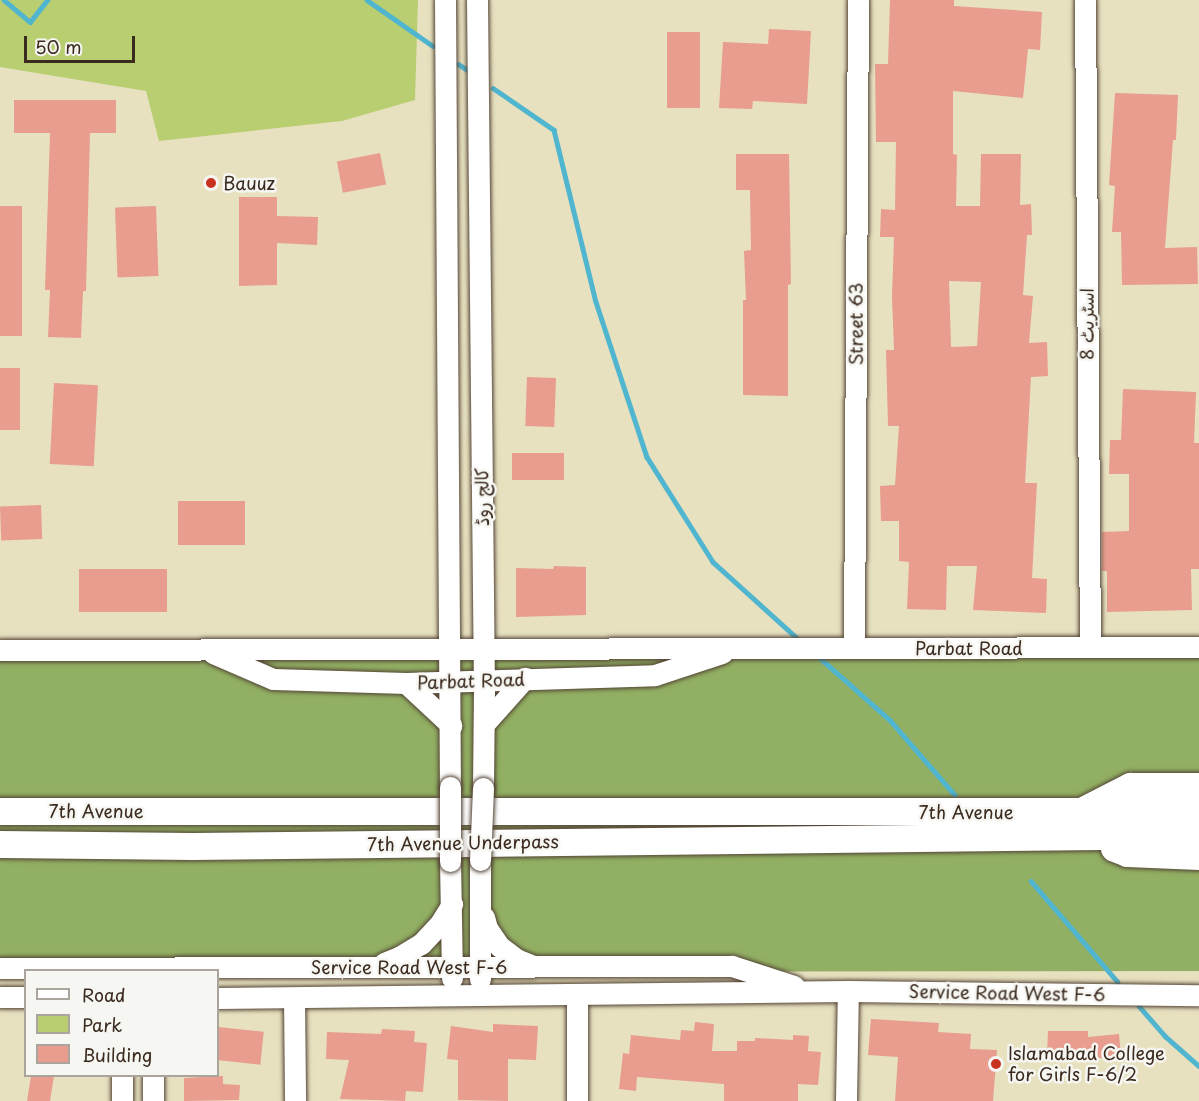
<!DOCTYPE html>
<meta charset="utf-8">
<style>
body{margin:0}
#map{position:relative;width:1199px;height:1101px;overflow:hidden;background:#e7e1c0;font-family:"Playpen Sans","Playpen Sans Arabic",sans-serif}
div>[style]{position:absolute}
.green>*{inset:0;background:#b9cd71}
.forest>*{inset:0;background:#92b063}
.stream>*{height:4.5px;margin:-2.25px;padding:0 2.25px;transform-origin:2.25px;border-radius:2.25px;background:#50b5cf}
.building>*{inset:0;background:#e89d8e;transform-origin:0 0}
.roads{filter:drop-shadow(0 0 2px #554536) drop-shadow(0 0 2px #554536)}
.minor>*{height:21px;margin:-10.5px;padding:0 10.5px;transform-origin:10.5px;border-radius:10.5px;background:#fff}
.major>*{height:27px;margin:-13.5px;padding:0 13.5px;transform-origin:13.5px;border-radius:13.5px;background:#fff}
.bridges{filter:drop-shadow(0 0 2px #554536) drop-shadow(0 0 2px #554536)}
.minor-bridge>*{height:21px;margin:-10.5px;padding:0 10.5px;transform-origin:10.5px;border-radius:10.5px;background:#fff}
.dots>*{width:16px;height:16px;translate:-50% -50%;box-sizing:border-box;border:3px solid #f6f6f2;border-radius:50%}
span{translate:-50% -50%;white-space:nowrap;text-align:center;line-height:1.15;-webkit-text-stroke:5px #f6f6f2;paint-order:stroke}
.poi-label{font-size:18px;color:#3b2a1e}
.left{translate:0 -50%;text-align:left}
.street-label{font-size:18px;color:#3b2a1e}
.legend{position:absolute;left:24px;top:969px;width:195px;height:108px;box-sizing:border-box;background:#f6f6f2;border:2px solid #aba49d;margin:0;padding:8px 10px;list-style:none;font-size:18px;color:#3b2a1e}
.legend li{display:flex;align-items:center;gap:12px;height:30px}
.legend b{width:30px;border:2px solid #aba49d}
.scale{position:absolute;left:24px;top:36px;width:111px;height:27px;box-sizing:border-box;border:3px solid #3b2a1e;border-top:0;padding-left:8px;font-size:18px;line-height:21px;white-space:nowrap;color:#3b2a1e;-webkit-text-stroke:4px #f6f6f2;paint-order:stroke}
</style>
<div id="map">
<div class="green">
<i style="clip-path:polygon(0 0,418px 0,415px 100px,342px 121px,159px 141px,146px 91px,0 67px)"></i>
</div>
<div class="forest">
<i style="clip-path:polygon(0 650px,1199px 657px,1199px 971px,218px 972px,0 963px)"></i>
</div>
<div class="stream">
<i style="left:4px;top:0;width:34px;rotate:40deg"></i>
<i style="left:30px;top:22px;width:28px;rotate:-52deg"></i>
<i style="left:367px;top:0;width:80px;rotate:34.9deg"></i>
<i style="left:458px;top:64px;width:13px;rotate:32deg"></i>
<i style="left:493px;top:88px;width:74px;rotate:34.5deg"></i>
<i style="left:554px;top:130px;width:177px;rotate:76.3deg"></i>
<i style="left:596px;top:302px;width:163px;rotate:71.8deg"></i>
<i style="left:647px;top:457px;width:124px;rotate:57.8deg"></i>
<i style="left:713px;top:562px;width:112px;rotate:42.1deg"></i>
<i style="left:820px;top:658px;width:94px;rotate:41.5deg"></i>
<i style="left:890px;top:720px;width:99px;rotate:49.1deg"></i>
<i style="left:1031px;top:881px;width:133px;rotate:49.3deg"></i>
<i style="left:1139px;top:1006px;width:40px;rotate:49deg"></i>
<i style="left:1165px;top:1036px;width:45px;rotate:41.4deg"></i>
</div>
<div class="building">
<i style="clip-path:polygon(evenodd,890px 0,954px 0,954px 6px,1042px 12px,1040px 50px,1028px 49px,1023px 98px,953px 91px,953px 154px,957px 155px,956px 206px,980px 206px,981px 154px,1021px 154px,1020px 205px,1031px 204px,1032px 235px,1027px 235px,1023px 295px,1033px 296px,1029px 343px,1047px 342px,1048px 376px,1031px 377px,1025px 483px,1037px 483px,1032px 578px,1047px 579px,1046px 613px,973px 610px,977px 566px,947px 566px,946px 610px,907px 609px,909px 562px,899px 561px,899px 521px,881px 521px,880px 486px,895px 485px,899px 426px,888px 426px,886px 350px,894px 350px,892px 297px,894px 237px,880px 237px,881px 209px,895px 210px,896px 142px,876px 142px,875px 64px,888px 64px,890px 0,949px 281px,981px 282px,977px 346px,951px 347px,949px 281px)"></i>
<i style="clip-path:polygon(769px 29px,811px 31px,807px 104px,753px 101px,752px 109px,719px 108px,723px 42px,768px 44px)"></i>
<i style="left:667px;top:32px;width:33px;height:76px"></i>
<i style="clip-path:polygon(1115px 93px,1178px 95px,1176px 140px,1173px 140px,1165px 248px,1197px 247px,1198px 284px,1122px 285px,1121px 232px,1112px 232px,1115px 186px,1109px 185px)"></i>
<i style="clip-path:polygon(14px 100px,116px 100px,116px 133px,90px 133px,86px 291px,83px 291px,81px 338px,48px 337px,50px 290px,45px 290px,50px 133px,14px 133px)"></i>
<i style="left:380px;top:153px;width:32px;height:44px;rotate:79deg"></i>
<i style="clip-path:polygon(736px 154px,789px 154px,791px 284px,788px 285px,788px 396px,743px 395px,743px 300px,746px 300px,744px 251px,751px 250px,750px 190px,736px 190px)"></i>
<i style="clip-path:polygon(239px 197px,277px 197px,277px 216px,318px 217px,317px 245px,277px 243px,277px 285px,239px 286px)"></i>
<i style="left:0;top:206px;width:22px;height:130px"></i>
<i style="left:156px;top:206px;width:70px;height:41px;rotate:88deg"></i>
<i style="left:0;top:368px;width:20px;height:62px"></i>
<i style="left:527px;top:377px;width:29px;height:49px;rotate:2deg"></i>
<i style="left:54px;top:383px;width:44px;height:81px;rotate:3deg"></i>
<i style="clip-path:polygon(1123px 389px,1196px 392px,1194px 443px,1199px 443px,1199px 569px,1191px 569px,1192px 610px,1107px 612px,1107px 571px,1102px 571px,1102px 532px,1129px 531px,1129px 474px,1109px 474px,1110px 440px,1121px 440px)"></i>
<i style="left:512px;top:453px;width:52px;height:27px"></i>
<i style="left:178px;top:501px;width:67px;height:44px"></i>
<i style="left:41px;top:505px;width:34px;height:41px;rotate:88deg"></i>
<i style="clip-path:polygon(554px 566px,586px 567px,586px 615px,516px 617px,516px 568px,553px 569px)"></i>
<i style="left:79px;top:569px;width:88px;height:43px"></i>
<i style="clip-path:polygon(871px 1019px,939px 1023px,938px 1032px,971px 1034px,970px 1049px,997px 1050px,993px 1101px,895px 1101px,898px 1057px,868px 1055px)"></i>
<i style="clip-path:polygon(695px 1022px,714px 1024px,712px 1051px,737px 1051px,737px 1041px,755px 1041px,755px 1038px,793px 1040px,793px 1035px,809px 1036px,808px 1051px,821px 1052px,818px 1085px,798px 1084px,798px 1101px,724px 1101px,724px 1084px,637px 1077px,636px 1091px,619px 1089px,623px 1053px,629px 1054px,631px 1035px,680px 1040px,681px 1030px,694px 1031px)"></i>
<i style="clip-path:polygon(493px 1024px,538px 1026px,536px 1060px,508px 1059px,508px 1101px,458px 1100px,458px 1060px,447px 1059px,451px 1026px,493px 1032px)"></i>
<i style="left:218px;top:1027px;width:46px;height:33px;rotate:6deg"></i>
<i style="clip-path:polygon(382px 1029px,415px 1031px,414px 1042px,427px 1043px,423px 1092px,406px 1091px,405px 1101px,340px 1099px,349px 1060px,326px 1059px,327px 1032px,381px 1034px)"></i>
<i style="clip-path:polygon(1048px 1031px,1088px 1031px,1088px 1037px,1119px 1034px,1121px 1056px,1090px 1059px,1090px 1056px,1047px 1056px)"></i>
<i style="clip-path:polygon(31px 1076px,54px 1076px,50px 1101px,27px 1101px)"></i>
<i style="clip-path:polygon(223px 1076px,223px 1084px,240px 1085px,239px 1100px,184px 1101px,184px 1078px)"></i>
</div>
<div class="roads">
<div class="minor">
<i style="left:445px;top:0;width:787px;rotate:89.64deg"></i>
<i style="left:477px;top:0;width:690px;rotate:89.42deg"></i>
<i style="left:484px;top:690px;width:98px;rotate:90.6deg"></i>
<i style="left:1085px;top:0;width:647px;rotate:89.56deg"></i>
<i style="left:854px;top:647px;width:647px;rotate:-89.65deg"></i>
<i style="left:0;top:650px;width:1199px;rotate:-0.14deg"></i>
<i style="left:213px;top:653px;width:65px;rotate:23.4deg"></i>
<i style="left:273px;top:679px;width:133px;rotate:1.7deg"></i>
<i style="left:406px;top:683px;width:249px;rotate:-1.8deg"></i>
<i style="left:655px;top:675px;width:71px;rotate:-18.2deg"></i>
<i style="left:406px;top:683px;width:62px;rotate:43deg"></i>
<i style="left:484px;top:724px;width:62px;rotate:-48.3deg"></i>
<i style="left:450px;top:861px;width:117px;rotate:89deg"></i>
<i style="left:484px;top:917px;width:11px;rotate:75deg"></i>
<i style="left:487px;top:928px;width:22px;rotate:56deg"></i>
<i style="left:499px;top:946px;width:21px;rotate:37deg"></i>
<i style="left:516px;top:959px;width:16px;rotate:22deg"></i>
<i style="left:384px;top:963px;width:16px;rotate:-22deg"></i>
<i style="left:399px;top:957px;width:26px;rotate:-31deg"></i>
<i style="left:421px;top:944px;width:26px;rotate:-47deg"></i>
<i style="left:439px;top:925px;width:25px;rotate:-58deg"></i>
<i style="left:0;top:968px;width:732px;rotate:-0.16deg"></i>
<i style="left:732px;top:966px;width:65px;rotate:17.9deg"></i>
<i style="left:480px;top:979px;width:119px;rotate:-90deg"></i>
<i style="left:0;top:997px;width:26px"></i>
<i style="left:218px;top:998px;width:630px;rotate:-0.64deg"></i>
<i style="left:848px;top:991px;width:351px;rotate:0.7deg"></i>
<i style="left:294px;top:998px;width:103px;rotate:89.4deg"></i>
<i style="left:122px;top:1101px;width:25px;rotate:-90deg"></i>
<i style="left:153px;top:1101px;width:25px;rotate:-90deg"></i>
<i style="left:577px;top:1101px;width:107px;rotate:-90deg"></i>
<i style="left:846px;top:1101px;width:110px;rotate:-89deg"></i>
</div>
<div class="major">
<i style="left:1085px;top:809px;width:51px;rotate:-27.1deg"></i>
<i style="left:1130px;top:786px;width:69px"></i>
<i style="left:0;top:811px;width:1199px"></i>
<i style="left:0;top:844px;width:192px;rotate:0.6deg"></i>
<i style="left:192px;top:846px;width:1007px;rotate:-0.63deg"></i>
<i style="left:1114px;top:848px;width:14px;rotate:21deg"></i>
<i style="left:1127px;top:853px;width:72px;rotate:2.4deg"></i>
</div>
</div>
<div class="bridges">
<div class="minor-bridge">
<i style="left:450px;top:787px;width:74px;rotate:90deg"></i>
<i style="left:480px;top:860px;width:72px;rotate:-87.6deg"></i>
</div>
</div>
<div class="dots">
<i style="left:211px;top:183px;background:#c8321e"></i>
<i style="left:996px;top:1064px;background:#c8321e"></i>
</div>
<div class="poi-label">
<span class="left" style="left:223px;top:183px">Bauuz</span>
<span class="left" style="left:1008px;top:1064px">Islamabad College<br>for Girls F-6/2</span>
</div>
<div class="street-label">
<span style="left:856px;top:324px;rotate:-90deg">Street 63</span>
<span style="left:1087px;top:324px;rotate:-90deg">اسٹریٹ 8</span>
<span style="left:482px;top:497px;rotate:-91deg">کالج روڈ</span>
<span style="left:969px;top:648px">Parbat Road</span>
<span style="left:471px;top:681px;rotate:-2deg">Parbat Road</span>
<span style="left:96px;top:811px">7th Avenue</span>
<span style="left:966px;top:812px">7th Avenue</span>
<span style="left:463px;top:843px;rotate:-1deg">7th Avenue Underpass</span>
<span style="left:409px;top:967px">Service Road West F-6</span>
<span style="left:1007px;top:993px;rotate:1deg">Service Road West F-6</span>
</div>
<ul class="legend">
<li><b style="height:8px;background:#fff"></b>Road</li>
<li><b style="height:16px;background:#b9cd71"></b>Park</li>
<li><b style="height:16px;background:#e89d8e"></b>Building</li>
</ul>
<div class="scale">50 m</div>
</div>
